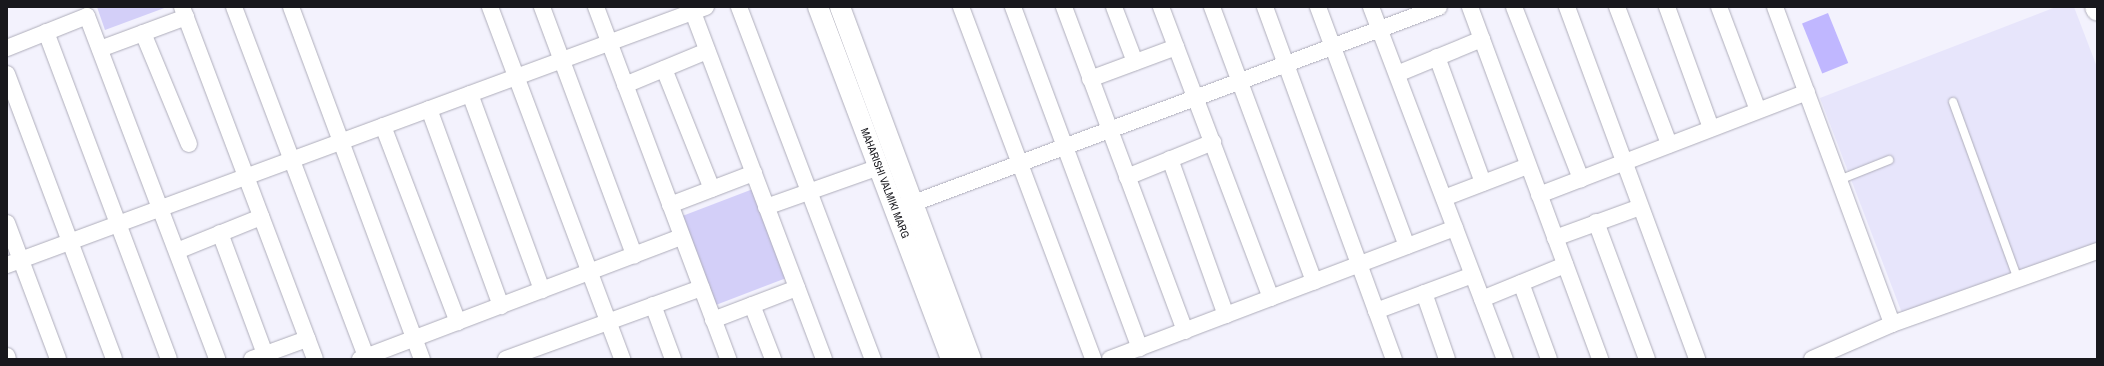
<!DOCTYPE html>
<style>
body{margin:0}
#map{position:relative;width:2104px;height:366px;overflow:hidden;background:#f3f2fd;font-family:"Archivo Narrow",sans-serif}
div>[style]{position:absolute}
.built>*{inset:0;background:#e7e5fb}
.green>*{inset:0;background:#d3cff8;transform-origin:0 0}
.building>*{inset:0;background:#c0b7ff;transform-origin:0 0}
.roads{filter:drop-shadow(0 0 1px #aeadba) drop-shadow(0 0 1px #aeadba)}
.service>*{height:8px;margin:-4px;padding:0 4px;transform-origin:4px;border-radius:4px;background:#fff}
.minor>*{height:16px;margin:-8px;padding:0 8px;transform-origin:8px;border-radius:8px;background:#fff}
.tertiary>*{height:20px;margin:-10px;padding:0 10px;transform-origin:10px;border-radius:10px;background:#fff}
span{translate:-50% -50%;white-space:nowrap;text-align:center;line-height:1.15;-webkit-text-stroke:3px #fff;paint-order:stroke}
.street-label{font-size:11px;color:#18181d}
.frame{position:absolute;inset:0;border:8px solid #18181d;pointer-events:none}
</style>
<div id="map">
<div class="built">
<i style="clip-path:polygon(2056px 7px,2074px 7px,2097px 67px,2097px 248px,1905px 321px,1820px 98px)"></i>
</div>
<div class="green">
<i style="clip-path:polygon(97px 7px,167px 7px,105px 30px)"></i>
<i style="left:753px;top:189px;width:95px;height:77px;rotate:69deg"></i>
</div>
<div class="building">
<i style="left:1828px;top:13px;width:54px;height:28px;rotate:68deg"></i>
</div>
<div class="roads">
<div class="service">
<i style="left:1953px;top:102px;width:189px;rotate:69.9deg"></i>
<i style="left:1839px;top:180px;width:54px;rotate:-21.8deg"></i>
</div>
<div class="minor">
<i style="left:182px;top:7px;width:376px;rotate:69.3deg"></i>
<i style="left:234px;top:7px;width:374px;rotate:69.3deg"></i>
<i style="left:291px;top:7px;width:376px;rotate:69.6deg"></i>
<i style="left:490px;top:7px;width:376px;rotate:69.4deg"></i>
<i style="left:542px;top:7px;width:265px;rotate:69.6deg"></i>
<i style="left:596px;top:7px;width:376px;rotate:69.4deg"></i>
<i style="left:691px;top:7px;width:376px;rotate:69.3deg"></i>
<i style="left:739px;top:7px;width:377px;rotate:69.2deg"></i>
<i style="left:961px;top:7px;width:376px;rotate:69.4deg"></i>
<i style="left:1013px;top:7px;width:364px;rotate:69.6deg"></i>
<i style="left:1064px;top:7px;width:346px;rotate:69.5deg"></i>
<i style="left:1114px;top:7px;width:59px;rotate:69.1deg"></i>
<i style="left:1161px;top:7px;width:311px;rotate:69.3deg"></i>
<i style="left:1212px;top:7px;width:293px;rotate:69.6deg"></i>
<i style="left:1265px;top:7px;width:375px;rotate:69.9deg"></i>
<i style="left:1318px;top:7px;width:255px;rotate:69.6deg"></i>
<i style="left:1371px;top:7px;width:377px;rotate:69.2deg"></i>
<i style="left:1470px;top:7px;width:375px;rotate:69.7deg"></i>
<i style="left:1514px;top:7px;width:185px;rotate:68.7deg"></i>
<i style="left:1567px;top:7px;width:375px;rotate:69.7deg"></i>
<i style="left:1617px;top:7px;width:147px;rotate:69.2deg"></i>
<i style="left:1667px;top:7px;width:129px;rotate:70deg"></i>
<i style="left:1719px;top:7px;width:110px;rotate:69.3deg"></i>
<i style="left:1775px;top:7px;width:338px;rotate:69.7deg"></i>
<i style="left:46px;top:32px;width:349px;rotate:69.4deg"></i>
<i style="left:143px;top:33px;width:120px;rotate:67.5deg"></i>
<i style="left:7px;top:48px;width:86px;rotate:-21.8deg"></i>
<i style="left:87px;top:16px;width:367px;rotate:69.2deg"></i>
<i style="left:100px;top:49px;width:92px;rotate:-20.4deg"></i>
<i style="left:1437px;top:57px;width:134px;rotate:69.9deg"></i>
<i style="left:664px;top:69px;width:129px;rotate:68.2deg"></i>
<i style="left:7px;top:74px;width:304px;rotate:69.4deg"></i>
<i style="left:1397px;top:74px;width:92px;rotate:-22.4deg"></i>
<i style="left:1090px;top:79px;width:92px;rotate:-20.4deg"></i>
<i style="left:625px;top:85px;width:89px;rotate:-22.5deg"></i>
<i style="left:470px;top:94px;width:209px;rotate:69.8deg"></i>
<i style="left:429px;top:109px;width:210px;rotate:69.9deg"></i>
<i style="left:383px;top:126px;width:210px;rotate:69.1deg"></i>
<i style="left:1170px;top:159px;width:166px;rotate:70.3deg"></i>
<i style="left:1127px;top:177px;width:93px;rotate:-22.1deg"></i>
<i style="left:1539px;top:195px;width:287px;rotate:-21deg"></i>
<i style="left:1444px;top:198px;width:90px;rotate:-20.9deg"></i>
<i style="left:670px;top:205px;width:90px;rotate:-20.9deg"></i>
<i style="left:766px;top:207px;width:120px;rotate:-19.5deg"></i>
<i style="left:903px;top:207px;width:572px;rotate:-20.46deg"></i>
<i style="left:1596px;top:222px;width:146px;rotate:69.6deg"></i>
<i style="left:7px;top:223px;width:145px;rotate:69.4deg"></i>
<i style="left:220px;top:233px;width:129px;rotate:69.6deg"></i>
<i style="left:1555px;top:238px;width:90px;rotate:-20deg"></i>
<i style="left:177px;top:251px;width:91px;rotate:-22deg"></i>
<i style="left:7px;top:265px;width:745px;rotate:-20.26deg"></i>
<i style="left:1521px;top:283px;width:81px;rotate:69.8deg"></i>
<i style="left:1424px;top:293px;width:70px;rotate:70.8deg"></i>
<i style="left:1482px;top:299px;width:90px;rotate:-22.3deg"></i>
<i style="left:653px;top:305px;width:58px;rotate:69.7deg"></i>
<i style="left:752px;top:305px;width:58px;rotate:68.7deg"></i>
<i style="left:1376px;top:311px;width:103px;rotate:-20.4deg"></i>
<i style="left:713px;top:320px;width:90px;rotate:-20.9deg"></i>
<i style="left:7px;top:356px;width:3px;rotate:72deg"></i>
<i style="left:252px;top:359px;width:59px;rotate:-20deg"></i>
<i style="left:360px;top:359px;width:344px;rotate:-20.8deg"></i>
<i style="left:506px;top:359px;width:208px;rotate:-20deg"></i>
<i style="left:1110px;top:359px;width:369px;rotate:-20.8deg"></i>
<i style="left:1812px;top:359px;width:87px;rotate:-23.6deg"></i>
<i style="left:1892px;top:324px;width:218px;rotate:-19.6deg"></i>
</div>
<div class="tertiary">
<i style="left:818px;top:7px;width:376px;rotate:69.3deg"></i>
<i style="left:840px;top:7px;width:376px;rotate:69.6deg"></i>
<i style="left:2095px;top:7px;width:4px;rotate:63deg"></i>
</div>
</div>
<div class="street-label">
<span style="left:885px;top:183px;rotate:69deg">MAHARISHI VALMIKI MARG</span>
</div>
<div class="frame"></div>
</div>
